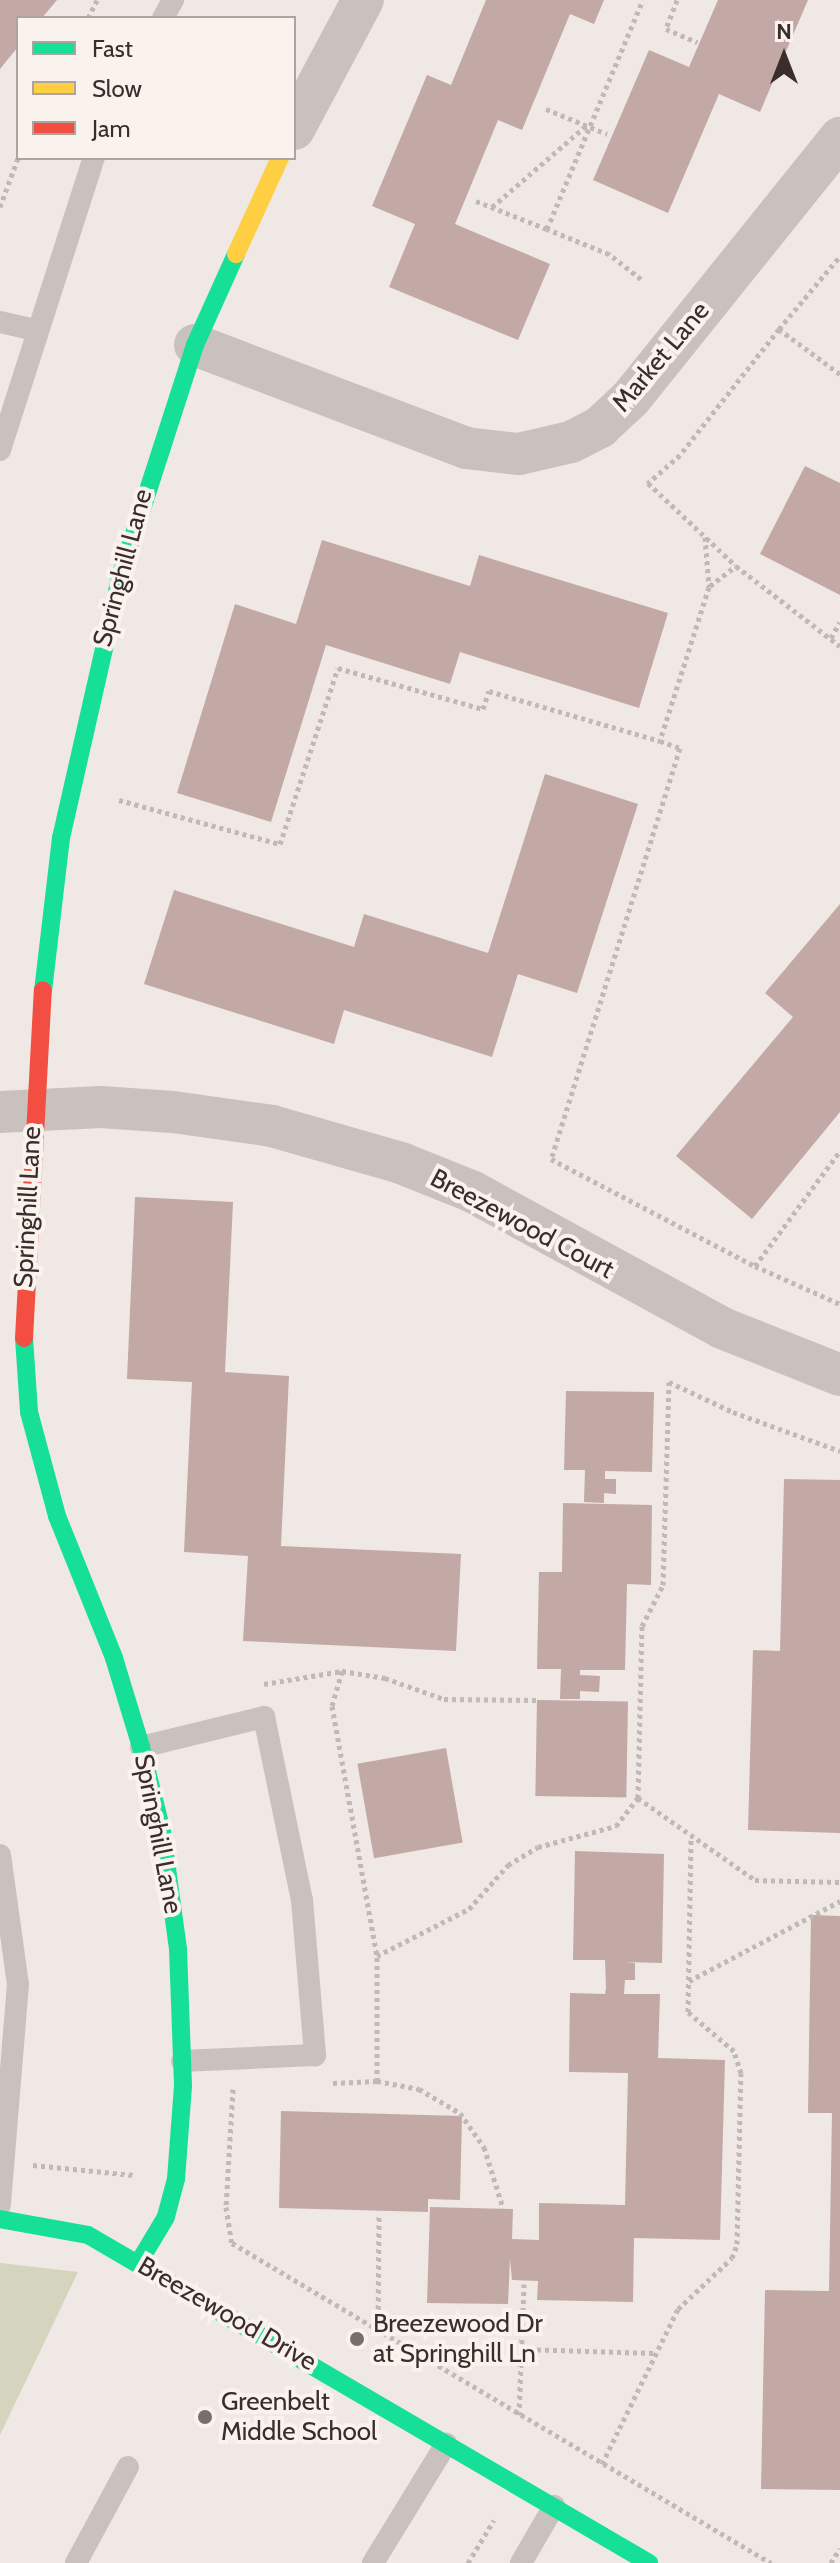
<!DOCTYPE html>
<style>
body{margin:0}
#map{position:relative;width:840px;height:2563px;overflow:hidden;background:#efe8e4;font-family:Cabin,sans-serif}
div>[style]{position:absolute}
.green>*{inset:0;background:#d4d4bf}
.building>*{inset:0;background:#c2a9a6;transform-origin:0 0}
.path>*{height:5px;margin-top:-2.5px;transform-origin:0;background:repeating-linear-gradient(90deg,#c1b9b6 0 4px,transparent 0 8px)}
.lane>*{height:22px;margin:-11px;padding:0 11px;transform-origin:11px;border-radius:11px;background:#c9c1bd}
.street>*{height:42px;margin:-21px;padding:0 21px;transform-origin:21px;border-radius:21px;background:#c9c1bd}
.fast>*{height:18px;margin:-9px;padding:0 9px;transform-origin:9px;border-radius:9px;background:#16e098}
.slow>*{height:18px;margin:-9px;padding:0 9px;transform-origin:9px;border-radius:9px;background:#ffcf43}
.jam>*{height:18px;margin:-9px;padding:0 9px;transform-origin:9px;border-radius:9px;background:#f24e42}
.dots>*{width:22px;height:22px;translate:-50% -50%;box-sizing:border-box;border:4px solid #faf2ed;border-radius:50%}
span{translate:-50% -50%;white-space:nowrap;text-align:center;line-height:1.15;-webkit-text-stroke:8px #faf2ed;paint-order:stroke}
.street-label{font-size:26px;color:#3a2d2b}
.poi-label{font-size:26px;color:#3a2d2b}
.left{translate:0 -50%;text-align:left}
.legend{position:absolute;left:16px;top:16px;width:280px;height:144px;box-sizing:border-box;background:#faf2ed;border:2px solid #ada39f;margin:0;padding:10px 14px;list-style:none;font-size:24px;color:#3a2d2b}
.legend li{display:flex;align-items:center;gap:16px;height:40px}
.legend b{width:40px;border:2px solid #ada39f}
.north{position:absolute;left:744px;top:16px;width:80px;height:80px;-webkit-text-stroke:6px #faf2ed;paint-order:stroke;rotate:0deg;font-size:22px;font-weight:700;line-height:32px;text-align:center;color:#3a2d2b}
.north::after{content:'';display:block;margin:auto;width:28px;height:36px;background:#3a2d2b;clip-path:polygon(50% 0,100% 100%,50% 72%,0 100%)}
</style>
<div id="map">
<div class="green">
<i style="clip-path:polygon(0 2263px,78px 2272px,0 2435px)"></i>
</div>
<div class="building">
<i style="clip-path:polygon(0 0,57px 0,42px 18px,18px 18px,18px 47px,0 69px)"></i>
<i style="clip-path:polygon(486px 0,604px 0,594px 24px,570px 14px,522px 130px,498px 120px,455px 224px,550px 264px,518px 340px,389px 287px,415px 224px,372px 206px,427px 75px,451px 85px)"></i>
<i style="clip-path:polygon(718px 0,808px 0,760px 112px,719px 94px,668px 213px,593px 180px,649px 50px,689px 67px)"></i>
<i style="clip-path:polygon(805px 466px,840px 483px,840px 595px,760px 554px)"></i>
<i style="clip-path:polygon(322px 540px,470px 586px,479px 555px,668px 613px,639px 708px,460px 652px,450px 684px,326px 645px,271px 822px,177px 793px,235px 604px,296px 624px)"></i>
<i style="clip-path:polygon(545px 774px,638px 804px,577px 993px,518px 974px,492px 1057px,344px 1010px,334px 1044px,144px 984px,174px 890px,354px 947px,364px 914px,488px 953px)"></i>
<i style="clip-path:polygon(840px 904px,840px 1112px,752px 1219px,676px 1156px,793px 1017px,765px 993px)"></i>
<i style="clip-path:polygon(135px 1197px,233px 1202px,225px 1372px,289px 1376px,281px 1546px,461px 1554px,456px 1651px,243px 1641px,248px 1556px,184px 1552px,192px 1382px,127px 1379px)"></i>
<i style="clip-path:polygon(566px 1391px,654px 1392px,652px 1472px,605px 1471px,605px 1479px,616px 1479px,616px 1494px,604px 1493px,604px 1503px,584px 1502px,585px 1470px,564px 1470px)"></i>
<i style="clip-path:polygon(784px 1479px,840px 1480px,840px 1833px,748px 1830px,753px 1650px,780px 1651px)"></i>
<i style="clip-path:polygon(563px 1503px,652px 1505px,651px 1585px,627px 1584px,625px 1670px,580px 1670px,580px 1675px,600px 1676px,599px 1692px,580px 1691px,580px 1699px,560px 1699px,561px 1669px,537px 1669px,539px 1572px,562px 1572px)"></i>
<i style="left:537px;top:1700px;width:91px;height:96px;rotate:1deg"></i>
<i style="left:446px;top:1748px;width:96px;height:90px;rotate:80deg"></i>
<i style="clip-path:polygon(575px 1851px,664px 1854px,662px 1963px,625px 1962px,635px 1963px,635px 1980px,625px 1980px,624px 1994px,660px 1994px,658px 2058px,725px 2060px,720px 2240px,634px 2238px,633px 2302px,537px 2300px,538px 2281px,512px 2280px,510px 2259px,508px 2304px,427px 2303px,430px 2207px,513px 2209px,512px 2239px,539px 2240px,539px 2203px,625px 2205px,628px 2073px,569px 2072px,570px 1993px,605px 1994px,606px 1988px,605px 1960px,573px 1960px)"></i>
<i style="clip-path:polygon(811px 1915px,840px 1916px,840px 2490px,761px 2489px,765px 2290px,829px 2291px,832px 2113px,808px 2113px)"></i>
<i style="clip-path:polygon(281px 2111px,462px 2116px,460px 2200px,428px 2199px,428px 2212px,279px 2208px)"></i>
</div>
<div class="path">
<i style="left:677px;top:0;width:31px;rotate:111deg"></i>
<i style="left:666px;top:29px;width:34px;rotate:23deg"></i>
<i style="left:88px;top:18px;width:20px;rotate:-63deg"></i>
<i style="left:546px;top:109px;width:66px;rotate:22.3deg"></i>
<i style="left:476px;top:201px;width:76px;rotate:21.5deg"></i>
<i style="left:0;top:207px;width:52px;rotate:-69.8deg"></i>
<i style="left:492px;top:207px;width:124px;rotate:-40.8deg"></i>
<i style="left:641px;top:279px;width:41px;rotate:-142deg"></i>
<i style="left:609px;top:254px;width:67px;rotate:-158deg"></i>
<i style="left:547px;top:229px;width:248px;rotate:-67.3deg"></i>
<i style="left:779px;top:329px;width:95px;rotate:-50.1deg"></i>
<i style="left:840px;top:374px;width:76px;rotate:-143.6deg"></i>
<i style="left:779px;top:329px;width:160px;rotate:128.2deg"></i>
<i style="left:680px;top:455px;width:43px;rotate:138.8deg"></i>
<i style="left:648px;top:483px;width:121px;rotate:43.3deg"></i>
<i style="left:736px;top:566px;width:131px;rotate:37.6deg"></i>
<i style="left:705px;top:537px;width:50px;rotate:85.4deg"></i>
<i style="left:709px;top:587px;width:162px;rotate:107.7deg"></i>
<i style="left:660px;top:741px;width:21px;rotate:19deg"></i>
<i style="left:680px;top:748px;width:431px;rotate:107.4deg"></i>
<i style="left:551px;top:1159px;width:230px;rotate:27.7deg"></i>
<i style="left:755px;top:1266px;width:143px;rotate:-53.5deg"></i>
<i style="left:710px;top:586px;width:33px;rotate:-38deg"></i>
<i style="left:831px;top:638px;width:18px;rotate:-61deg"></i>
<i style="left:119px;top:800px;width:167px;rotate:15.3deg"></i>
<i style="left:280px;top:844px;width:185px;rotate:-71.8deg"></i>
<i style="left:338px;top:668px;width:151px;rotate:15.8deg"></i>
<i style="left:483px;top:709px;width:19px;rotate:-72deg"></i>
<i style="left:489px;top:691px;width:178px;rotate:16.3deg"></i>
<i style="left:755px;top:1266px;width:93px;rotate:24.1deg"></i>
<i style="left:342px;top:1671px;width:36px;rotate:106deg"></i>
<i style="left:332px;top:1706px;width:254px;rotate:79.8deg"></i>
<i style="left:264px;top:1684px;width:79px;rotate:-9.5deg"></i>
<i style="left:342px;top:1671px;width:44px;rotate:9.2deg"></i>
<i style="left:385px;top:1678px;width:63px;rotate:19.6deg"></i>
<i style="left:444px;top:1699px;width:93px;rotate:0.6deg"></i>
<i style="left:638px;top:1798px;width:172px;rotate:-88.7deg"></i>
<i style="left:642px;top:1626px;width:46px;rotate:-62.9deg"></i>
<i style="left:663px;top:1585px;width:203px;rotate:-88.3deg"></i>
<i style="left:669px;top:1382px;width:71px;rotate:25.1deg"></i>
<i style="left:733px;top:1412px;width:114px;rotate:20deg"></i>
<i style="left:689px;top:1981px;width:171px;rotate:-27.9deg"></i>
<i style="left:377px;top:2081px;width:43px;rotate:10.8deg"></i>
<i style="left:419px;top:2089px;width:48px;rotate:30.3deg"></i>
<i style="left:460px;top:2113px;width:42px;rotate:54.8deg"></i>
<i style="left:484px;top:2147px;width:64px;rotate:72.7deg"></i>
<i style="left:333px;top:2083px;width:44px;rotate:-2.6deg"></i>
<i style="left:377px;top:2081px;width:125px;rotate:-90deg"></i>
<i style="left:377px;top:1956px;width:103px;rotate:-27.1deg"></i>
<i style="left:469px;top:1909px;width:59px;rotate:-48.4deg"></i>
<i style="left:508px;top:1865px;width:35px;rotate:-31deg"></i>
<i style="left:538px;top:1847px;width:81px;rotate:-15.1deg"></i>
<i style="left:616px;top:1826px;width:36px;rotate:-52deg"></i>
<i style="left:638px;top:1798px;width:143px;rotate:35deg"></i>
<i style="left:755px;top:1880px;width:85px;rotate:1.3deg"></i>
<i style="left:233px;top:2089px;width:118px;rotate:93.4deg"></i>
<i style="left:226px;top:2207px;width:36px;rotate:81deg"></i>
<i style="left:232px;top:2243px;width:627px;rotate:30.7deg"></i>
<i style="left:33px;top:2165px;width:101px;rotate:5.7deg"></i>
<i style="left:378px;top:2333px;width:117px;rotate:-89.5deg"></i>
<i style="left:521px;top:2349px;width:133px;rotate:1.7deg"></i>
<i style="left:519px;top:2415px;width:131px;rotate:-87.8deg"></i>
<i style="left:602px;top:2464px;width:173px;rotate:-63.9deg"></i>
<i style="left:678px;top:2309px;width:74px;rotate:-43.4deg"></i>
<i style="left:732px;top:2258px;width:15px;rotate:-70deg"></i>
<i style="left:737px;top:2244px;width:171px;rotate:-88.7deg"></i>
<i style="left:741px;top:2073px;width:23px;rotate:-108deg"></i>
<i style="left:734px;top:2051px;width:60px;rotate:-139.7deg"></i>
<i style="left:688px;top:2012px;width:176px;rotate:-89deg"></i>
<i style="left:468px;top:2563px;width:50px;rotate:-58.8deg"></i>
<i style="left:831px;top:2563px;width:17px;rotate:-59deg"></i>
</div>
<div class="lane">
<i style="left:163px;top:18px;width:21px;rotate:-61deg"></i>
<i style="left:0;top:322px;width:37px;rotate:13deg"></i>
<i style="left:0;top:450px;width:307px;rotate:-72.2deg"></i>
<i style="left:141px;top:1747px;width:127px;rotate:-13.7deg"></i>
<i style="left:264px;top:1717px;width:187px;rotate:78.3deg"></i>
<i style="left:302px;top:1900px;width:156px;rotate:85.2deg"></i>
<i style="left:315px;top:2055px;width:133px;rotate:177.4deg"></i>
<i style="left:0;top:1855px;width:130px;rotate:82.1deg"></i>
<i style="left:18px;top:1984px;width:222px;rotate:94.7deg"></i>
<i style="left:76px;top:2563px;width:109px;rotate:-61.6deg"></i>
<i style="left:373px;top:2563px;width:140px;rotate:-58.5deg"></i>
<i style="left:521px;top:2563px;width:66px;rotate:-59.9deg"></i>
</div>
<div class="street">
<i style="left:294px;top:129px;width:146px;rotate:-61.9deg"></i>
<i style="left:195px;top:345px;width:290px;rotate:20.8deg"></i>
<i style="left:466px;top:448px;width:53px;rotate:6.5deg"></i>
<i style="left:519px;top:454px;width:53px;rotate:-13deg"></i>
<i style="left:571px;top:442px;width:33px;rotate:-27deg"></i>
<i style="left:600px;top:427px;width:42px;rotate:-43.1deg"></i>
<i style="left:631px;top:398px;width:334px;rotate:-51.2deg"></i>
<i style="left:0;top:1112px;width:101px;rotate:-2.8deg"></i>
<i style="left:101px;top:1107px;width:72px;rotate:4deg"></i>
<i style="left:173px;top:1112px;width:100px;rotate:8deg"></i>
<i style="left:272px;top:1126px;width:134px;rotate:16deg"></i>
<i style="left:401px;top:1163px;width:78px;rotate:21.9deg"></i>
<i style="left:473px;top:1192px;width:284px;rotate:28.6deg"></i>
<i style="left:722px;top:1328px;width:127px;rotate:21.7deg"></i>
</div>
<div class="fast">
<i style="left:43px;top:991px;width:154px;rotate:-83.3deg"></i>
<i style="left:61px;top:838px;width:271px;rotate:-77.2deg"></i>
<i style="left:121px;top:574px;width:241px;rotate:-72.1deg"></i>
<i style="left:195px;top:345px;width:100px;rotate:-65.7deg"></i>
<i style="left:24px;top:1338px;width:74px;rotate:86.1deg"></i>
<i style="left:29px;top:1412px;width:108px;rotate:74.9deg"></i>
<i style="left:57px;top:1516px;width:153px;rotate:68.1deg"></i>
<i style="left:114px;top:1658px;width:93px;rotate:73.1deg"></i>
<i style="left:141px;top:1747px;width:88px;rotate:76.1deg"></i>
<i style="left:162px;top:1832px;width:118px;rotate:82.2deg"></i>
<i style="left:178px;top:1949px;width:137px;rotate:87.9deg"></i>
<i style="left:183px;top:2086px;width:93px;rotate:94.3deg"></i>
<i style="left:176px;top:2179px;width:39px;rotate:105deg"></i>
<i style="left:166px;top:2217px;width:52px;rotate:121deg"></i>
<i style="left:0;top:2219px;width:89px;rotate:10.3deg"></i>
<i style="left:88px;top:2235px;width:650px;rotate:30.31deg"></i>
</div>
<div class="slow">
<i style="left:236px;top:254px;width:106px;rotate:-65.4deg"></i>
</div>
<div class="jam">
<i style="left:24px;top:1338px;width:348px;rotate:-86.9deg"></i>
</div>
<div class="dots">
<i style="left:357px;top:2339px;background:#796e6c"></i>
<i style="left:205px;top:2417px;background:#796e6c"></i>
</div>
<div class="street-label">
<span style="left:661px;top:357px;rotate:-50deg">Market Lane</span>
<span style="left:123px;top:568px;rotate:-75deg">Springhill Lane</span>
<span style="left:28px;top:1207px;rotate:-87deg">Springhill Lane</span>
<span style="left:522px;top:1224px;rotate:28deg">Breezewood Court</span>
<span style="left:158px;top:1834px;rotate:79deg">Springhill Lane</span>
<span style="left:227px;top:2314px;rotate:30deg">Breezewood Drive</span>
</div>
<div class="poi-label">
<span class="left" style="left:373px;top:2339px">Breezewood Dr<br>at Springhill Ln</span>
<span class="left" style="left:221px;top:2417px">Greenbelt<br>Middle School</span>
</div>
<ul class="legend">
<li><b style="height:10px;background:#16e098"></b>Fast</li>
<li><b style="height:10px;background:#ffcf43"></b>Slow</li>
<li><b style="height:10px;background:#f24e42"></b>Jam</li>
</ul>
<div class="north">N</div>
</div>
